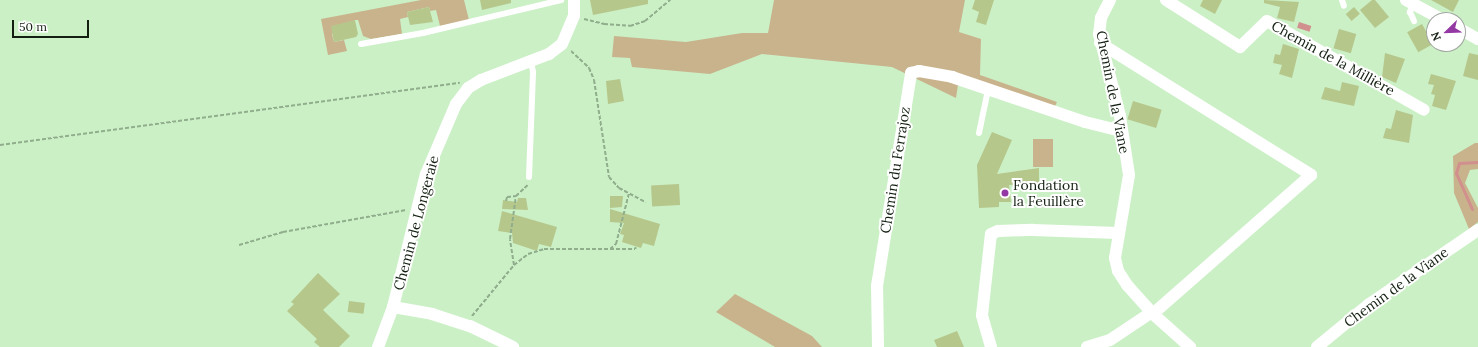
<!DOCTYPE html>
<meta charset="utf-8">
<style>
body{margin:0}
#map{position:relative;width:1478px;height:347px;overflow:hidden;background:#cbf0c6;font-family:Lora,serif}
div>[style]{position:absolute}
.green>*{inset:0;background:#c9b38d;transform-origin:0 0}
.water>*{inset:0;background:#d18f8d;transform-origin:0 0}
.stream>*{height:3px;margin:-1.5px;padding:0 1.5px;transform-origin:1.5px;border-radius:1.5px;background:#d18f8d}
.building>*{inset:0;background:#b6c78c;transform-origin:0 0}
.path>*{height:2px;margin-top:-1px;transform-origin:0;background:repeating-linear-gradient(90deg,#90ad8c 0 4px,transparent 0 6px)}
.lane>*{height:6px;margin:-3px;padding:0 3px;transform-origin:3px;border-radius:3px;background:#fff}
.street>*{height:12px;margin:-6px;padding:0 6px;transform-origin:6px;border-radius:6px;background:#fff}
.dots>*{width:11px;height:11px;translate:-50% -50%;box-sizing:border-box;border:2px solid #fff;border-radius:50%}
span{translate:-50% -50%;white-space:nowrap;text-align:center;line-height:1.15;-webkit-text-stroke:4px #fff;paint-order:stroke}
.street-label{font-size:14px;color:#132011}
.poi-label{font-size:14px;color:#132011}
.left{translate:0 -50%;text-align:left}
.north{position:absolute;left:1426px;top:12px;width:40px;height:40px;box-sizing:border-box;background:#fff;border:1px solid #a1a6a0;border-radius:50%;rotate:247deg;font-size:11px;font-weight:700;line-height:16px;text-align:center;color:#132011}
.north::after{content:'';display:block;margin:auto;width:14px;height:18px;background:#9439a4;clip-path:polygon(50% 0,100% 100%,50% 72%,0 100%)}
.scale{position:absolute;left:12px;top:20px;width:77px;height:18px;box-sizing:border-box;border:2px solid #132011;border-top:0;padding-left:5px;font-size:12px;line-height:14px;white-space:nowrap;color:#132011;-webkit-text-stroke:3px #fff;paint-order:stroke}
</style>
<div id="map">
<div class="green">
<i style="clip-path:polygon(421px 0,464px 0,469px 20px,440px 26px,436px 10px,430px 11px,429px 7px,407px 12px,408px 17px,400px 19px,402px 34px,371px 39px,363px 36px,358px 20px,355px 20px,332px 34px,334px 42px,344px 40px,347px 51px,328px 55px,321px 19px)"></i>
<i style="clip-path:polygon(774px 0,965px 0,959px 32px,981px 39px,980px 75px,1057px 102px,1051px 114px,958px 85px,956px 98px,892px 67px,762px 54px,710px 74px,632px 67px,630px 58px,612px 57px,614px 36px,686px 42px,742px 33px,768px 33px)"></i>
<i style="left:1033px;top:139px;width:20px;height:28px"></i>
<i style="clip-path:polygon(1475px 143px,1478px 143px,1478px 169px,1470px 170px,1465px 183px,1478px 208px,1478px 222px,1469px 229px,1454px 193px,1453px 156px)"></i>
<i style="clip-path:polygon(735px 294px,812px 336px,822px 347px,775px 347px,716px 312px)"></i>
</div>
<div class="water">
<i style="left:1299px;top:22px;width:13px;height:6px;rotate:18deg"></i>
</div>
<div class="stream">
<i style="left:1472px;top:209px;width:39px;rotate:-114deg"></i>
<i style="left:1456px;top:173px;width:10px;rotate:-73deg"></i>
<i style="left:1459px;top:163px;width:19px;rotate:-3deg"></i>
</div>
<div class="building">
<i style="clip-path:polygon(480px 0,511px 0,511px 3px,482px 10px)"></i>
<i style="clip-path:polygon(590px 0,648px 0,648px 4px,593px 15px)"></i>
<i style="clip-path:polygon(975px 0,994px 0,986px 25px,976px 22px,979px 12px,972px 9px)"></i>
<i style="clip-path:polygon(1203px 0,1222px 0,1215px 14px,1200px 6px)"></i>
<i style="clip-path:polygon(1264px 0,1299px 2px,1294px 22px,1277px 18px,1280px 7px,1264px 3px)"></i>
<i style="clip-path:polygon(1372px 0,1375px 0,1389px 17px,1375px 28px,1360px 10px)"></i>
<i style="clip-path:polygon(1431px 0,1459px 0,1453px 12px)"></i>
<i style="clip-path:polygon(429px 7px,433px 22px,410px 25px,407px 12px)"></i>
<i style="left:1354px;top:7px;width:9px;height:11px;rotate:49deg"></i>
<i style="clip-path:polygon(355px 20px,358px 34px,356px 37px,334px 42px,331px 26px)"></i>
<i style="left:1422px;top:24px;width:23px;height:17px;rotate:61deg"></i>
<i style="left:1339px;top:29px;width:18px;height:20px;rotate:16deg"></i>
<i style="clip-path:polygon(1283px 44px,1299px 49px,1292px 78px,1279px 74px,1282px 65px,1273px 63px,1275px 54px,1280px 55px)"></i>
<i style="clip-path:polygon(1385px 53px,1405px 59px,1396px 83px,1382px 77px)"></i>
<i style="clip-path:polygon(1469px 53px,1478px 55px,1478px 80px,1463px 76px)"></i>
<i style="clip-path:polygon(1431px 74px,1456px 81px,1446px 110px,1432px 106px,1435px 95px,1431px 94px,1434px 85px,1428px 84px)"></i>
<i style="clip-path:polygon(620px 79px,624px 101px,608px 104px,606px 81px)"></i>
<i style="clip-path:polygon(1342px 82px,1359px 86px,1354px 106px,1321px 99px,1325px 87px,1340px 91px)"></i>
<i style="left:1133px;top:101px;width:30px;height:19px;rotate:17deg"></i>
<i style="clip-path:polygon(1396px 110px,1413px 115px,1409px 143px,1383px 138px,1386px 128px,1391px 129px)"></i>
<i style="clip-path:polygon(992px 132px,1012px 140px,997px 174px,1039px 168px,1039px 183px,1009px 185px,1011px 202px,999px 202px,999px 207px,979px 208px,977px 165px)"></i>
<i style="left:679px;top:184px;width:21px;height:28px;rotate:87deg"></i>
<i style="clip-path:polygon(610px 196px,623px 196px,622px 207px,610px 208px)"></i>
<i style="clip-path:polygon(518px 198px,526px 198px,528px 210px,502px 209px,503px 200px,517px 202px)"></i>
<i style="clip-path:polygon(610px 209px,660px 224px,654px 246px,643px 243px,641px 248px,622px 242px,624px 235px,620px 234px,624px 223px,610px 222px)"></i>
<i style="clip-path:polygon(502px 211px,557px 227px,551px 247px,539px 244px,537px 251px,513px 243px,512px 233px,498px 231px)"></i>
<i style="clip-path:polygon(318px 273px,340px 294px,323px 310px,350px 336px,339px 347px,320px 347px,314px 342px,317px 339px,287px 311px,294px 304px,291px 302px)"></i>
<i style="left:349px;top:301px;width:16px;height:11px;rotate:7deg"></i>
<i style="clip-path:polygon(957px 331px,964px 347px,937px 347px,934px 340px)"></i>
</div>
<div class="path">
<i style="left:584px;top:19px;width:21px;rotate:14deg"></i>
<i style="left:604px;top:24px;width:26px;rotate:4deg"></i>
<i style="left:630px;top:26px;width:16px;rotate:-18deg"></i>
<i style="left:645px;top:21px;width:33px;rotate:-40deg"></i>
<i style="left:571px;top:51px;width:25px;rotate:43deg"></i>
<i style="left:589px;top:68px;width:13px;rotate:67deg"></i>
<i style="left:594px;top:80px;width:98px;rotate:81.2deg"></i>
<i style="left:609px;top:177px;width:15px;rotate:48deg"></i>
<i style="left:619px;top:188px;width:30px;rotate:28deg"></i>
<i style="left:0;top:145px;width:464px;rotate:-7.7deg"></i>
<i style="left:506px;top:201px;width:4px;rotate:-76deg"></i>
<i style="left:507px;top:197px;width:9px;rotate:-6deg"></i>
<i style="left:239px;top:245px;width:46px;rotate:-16.5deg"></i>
<i style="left:283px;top:232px;width:125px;rotate:-10.1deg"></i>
<i style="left:610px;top:249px;width:8px;rotate:-40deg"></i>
<i style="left:616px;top:244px;width:53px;rotate:-75.7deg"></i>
<i style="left:514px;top:265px;width:26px;rotate:-99deg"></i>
<i style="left:510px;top:239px;width:43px;rotate:-82.1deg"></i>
<i style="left:516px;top:196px;width:16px;rotate:-43deg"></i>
<i style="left:472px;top:316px;width:66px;rotate:-50.5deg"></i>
<i style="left:514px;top:265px;width:18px;rotate:-38deg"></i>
<i style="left:528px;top:254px;width:17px;rotate:-17deg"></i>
<i style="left:544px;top:249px;width:91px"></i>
<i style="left:635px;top:249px;width:2px;rotate:-63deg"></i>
</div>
<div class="lane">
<i style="left:1342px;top:0;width:6px;rotate:72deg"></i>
<i style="left:1413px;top:4px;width:9px;rotate:111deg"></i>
<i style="left:1410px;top:12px;width:10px;rotate:66deg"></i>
<i style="left:361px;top:44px;width:63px;rotate:-10.1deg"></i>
<i style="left:423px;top:33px;width:142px;rotate:-13.4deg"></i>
<i style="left:979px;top:133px;width:44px;rotate:-78.2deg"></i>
<i style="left:529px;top:177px;width:105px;rotate:-87.8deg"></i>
<i style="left:533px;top:72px;width:11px;rotate:-100deg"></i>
</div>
<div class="street">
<i style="left:1110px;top:0;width:20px;rotate:117deg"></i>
<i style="left:1101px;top:18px;width:16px;rotate:97deg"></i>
<i style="left:1099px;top:34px;width:85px;rotate:75.6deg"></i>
<i style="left:1120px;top:116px;width:60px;rotate:81.3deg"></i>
<i style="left:1129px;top:175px;width:84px;rotate:99.6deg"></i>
<i style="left:1115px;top:258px;width:13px;rotate:77deg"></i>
<i style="left:1118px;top:271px;width:17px;rotate:57deg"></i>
<i style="left:1127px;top:285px;width:39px;rotate:48deg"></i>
<i style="left:1153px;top:314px;width:50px;rotate:41.7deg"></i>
<i style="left:1166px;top:0;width:88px;rotate:32.4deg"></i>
<i style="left:1240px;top:47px;width:37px;rotate:-44deg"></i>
<i style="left:1267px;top:21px;width:180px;rotate:29.5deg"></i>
<i style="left:1406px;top:0;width:42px;rotate:28.4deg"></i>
<i style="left:1458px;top:28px;width:23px;rotate:29deg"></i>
<i style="left:1100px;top:43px;width:249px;rotate:32deg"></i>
<i style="left:1311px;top:175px;width:210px;rotate:138.7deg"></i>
<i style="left:393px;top:307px;width:40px;rotate:10deg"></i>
<i style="left:432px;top:314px;width:40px;rotate:18deg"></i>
<i style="left:470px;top:326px;width:48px;rotate:26deg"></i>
<i style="left:378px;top:347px;width:43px;rotate:-69.4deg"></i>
<i style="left:393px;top:307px;width:137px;rotate:-76.1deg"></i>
<i style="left:426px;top:174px;width:76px;rotate:-66.8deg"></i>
<i style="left:456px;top:104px;width:20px;rotate:-53deg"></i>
<i style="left:468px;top:88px;width:15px;rotate:-32deg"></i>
<i style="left:481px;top:80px;width:73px;rotate:-20.9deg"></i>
<i style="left:549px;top:54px;width:16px;rotate:-38deg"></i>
<i style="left:562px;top:44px;width:30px;rotate:-67deg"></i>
<i style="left:574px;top:16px;width:16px;rotate:-90deg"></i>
<i style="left:878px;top:347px;width:61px;rotate:-90.9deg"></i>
<i style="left:877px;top:286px;width:216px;rotate:-80.9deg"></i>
<i style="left:911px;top:73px;width:8px;rotate:-14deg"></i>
<i style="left:919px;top:71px;width:34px;rotate:10deg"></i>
<i style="left:952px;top:77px;width:140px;rotate:18.7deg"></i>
<i style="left:1085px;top:122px;width:38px;rotate:14deg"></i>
<i style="left:991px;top:347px;width:33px;rotate:-106deg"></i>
<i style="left:982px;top:315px;width:81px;rotate:-83.7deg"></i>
<i style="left:991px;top:234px;width:8px;rotate:-23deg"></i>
<i style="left:998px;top:231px;width:35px;rotate:-2deg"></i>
<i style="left:1033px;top:230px;width:85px;rotate:2deg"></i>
<i style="left:1087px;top:347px;width:24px;rotate:-17deg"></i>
<i style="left:1110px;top:340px;width:50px;rotate:-33.7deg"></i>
<i style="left:1317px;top:347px;width:66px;rotate:-39.5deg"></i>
<i style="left:1368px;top:305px;width:133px;rotate:-34.3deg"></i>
</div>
<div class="dots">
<i style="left:1005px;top:193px;background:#9439a4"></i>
</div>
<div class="street-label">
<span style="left:1333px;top:58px;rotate:29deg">Chemin de la Millière</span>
<span style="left:1113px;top:92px;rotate:79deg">Chemin de la Viane</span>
<span style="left:895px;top:170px;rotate:-81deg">Chemin du Ferrajoz</span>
<span style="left:416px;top:223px;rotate:-75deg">Chemin de Longeraie</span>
<span style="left:1396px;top:287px;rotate:-36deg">Chemin de la Viane</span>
</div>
<div class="poi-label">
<span class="left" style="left:1013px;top:193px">Fondation<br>la Feuillère</span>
</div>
<div class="north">N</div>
<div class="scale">50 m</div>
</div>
